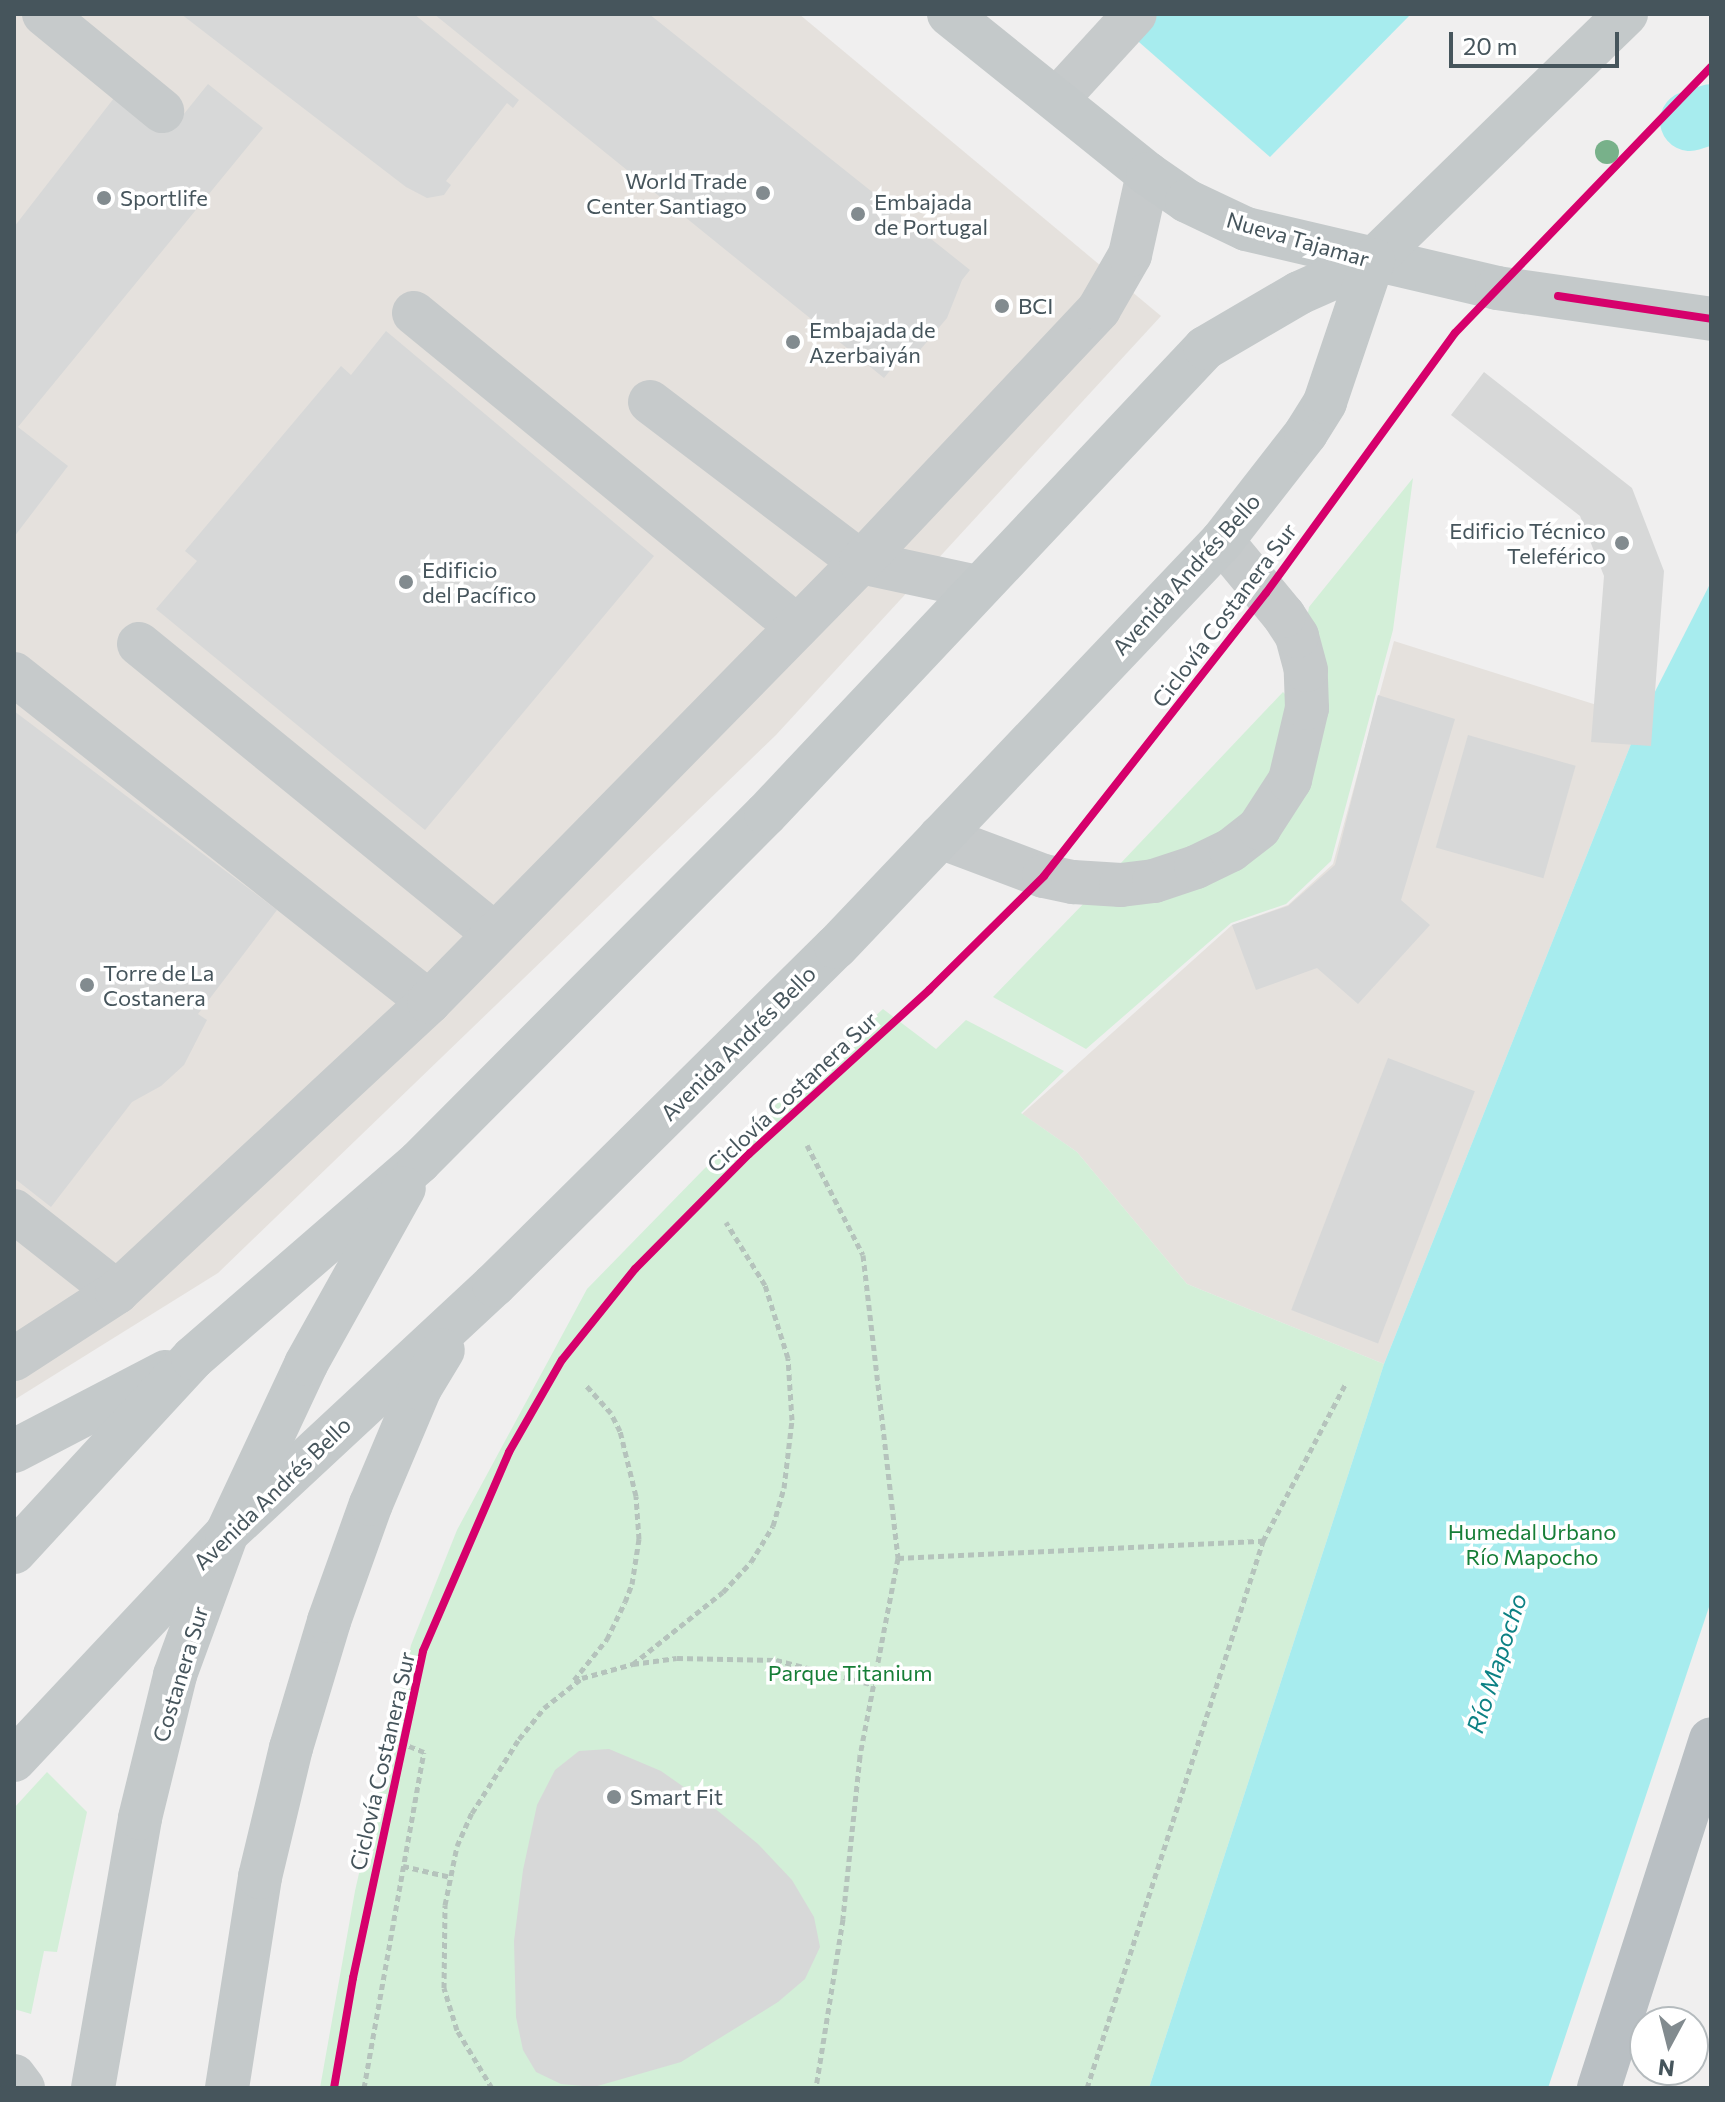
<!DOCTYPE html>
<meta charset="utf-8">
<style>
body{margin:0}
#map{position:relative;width:1725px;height:2102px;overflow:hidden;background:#f0efef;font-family:Commissioner,sans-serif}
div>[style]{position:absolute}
.commercial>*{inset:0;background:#e5e1dd}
.green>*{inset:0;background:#d3efd8}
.water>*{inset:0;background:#a7ecee}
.canal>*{height:60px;margin:-30px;padding:0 30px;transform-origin:30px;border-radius:30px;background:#a7ecee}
.building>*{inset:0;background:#d7d8d8;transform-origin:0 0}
.path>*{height:5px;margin-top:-2.5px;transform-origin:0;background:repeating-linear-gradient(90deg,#b5c3bc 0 6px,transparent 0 10px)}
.minor>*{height:44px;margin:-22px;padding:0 22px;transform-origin:22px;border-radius:22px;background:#c6cacb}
.major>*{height:44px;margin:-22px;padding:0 22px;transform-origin:22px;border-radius:22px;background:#c4c9ca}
.highway>*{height:44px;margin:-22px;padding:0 22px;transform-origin:22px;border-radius:22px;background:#b9bfc3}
.cycleway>*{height:8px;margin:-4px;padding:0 4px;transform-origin:4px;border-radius:4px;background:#d6006c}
.trees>*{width:24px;height:24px;margin:-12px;border-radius:50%;background:#78b18a}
.dots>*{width:22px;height:22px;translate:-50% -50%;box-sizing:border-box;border:4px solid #fff;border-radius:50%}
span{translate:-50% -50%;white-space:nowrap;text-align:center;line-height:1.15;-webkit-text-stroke:7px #fff;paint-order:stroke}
.poi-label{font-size:22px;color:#46555c}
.right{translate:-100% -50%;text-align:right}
.left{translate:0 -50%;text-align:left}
.street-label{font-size:22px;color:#46555c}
.park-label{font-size:22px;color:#167e37}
.water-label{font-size:24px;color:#0c8184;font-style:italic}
.frame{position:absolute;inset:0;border:16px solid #46555c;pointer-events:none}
.north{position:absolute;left:1629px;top:2006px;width:80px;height:80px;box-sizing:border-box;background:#fff;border:2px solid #b5bbbe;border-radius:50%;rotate:187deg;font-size:22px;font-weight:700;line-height:32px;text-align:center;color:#46555c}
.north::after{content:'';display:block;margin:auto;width:28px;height:36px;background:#828b8f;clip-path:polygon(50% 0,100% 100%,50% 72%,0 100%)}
.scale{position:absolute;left:1449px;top:32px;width:170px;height:36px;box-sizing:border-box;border:4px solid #46555c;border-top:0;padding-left:10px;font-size:24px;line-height:28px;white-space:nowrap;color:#46555c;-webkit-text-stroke:6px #fff;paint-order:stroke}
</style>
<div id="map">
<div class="commercial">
<i style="clip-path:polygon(14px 14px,799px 14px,1161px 316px,776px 735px,218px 1273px,14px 1400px)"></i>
<i style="clip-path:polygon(1394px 641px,1641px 719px,1384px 1364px,1187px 1284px,1077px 1152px,1022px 1114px,1232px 925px,1288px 905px,1333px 864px)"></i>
</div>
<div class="green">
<i style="clip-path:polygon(1413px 478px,1393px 630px,1331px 861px,1286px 904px,1231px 923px,1086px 1049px,993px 997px,1088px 899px,1268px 843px,1309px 607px)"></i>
<i style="clip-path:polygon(1283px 692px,1288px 697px,1274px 771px,1252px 810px,1225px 835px,1153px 864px,1119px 865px)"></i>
<i style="clip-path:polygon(883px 1009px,936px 1049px,966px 1020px,1064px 1071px,1021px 1113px,1077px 1152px,1187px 1284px,1384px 1364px,1149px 2088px,320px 2088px,355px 1891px,411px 1645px,457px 1530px,587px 1289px,704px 1169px)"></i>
<i style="clip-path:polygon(47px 1772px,87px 1812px,57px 1952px,44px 1951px,31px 2014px,14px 2009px,14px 1808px)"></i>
</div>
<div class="water">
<i style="clip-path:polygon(1107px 14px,1411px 14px,1270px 157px)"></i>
<i style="clip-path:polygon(1711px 582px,1711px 1601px,1548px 2088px,1149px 2088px,1384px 1364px,1641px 719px)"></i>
</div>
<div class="canal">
<i style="left:1690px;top:121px;width:22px;rotate:-18deg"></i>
</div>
<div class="building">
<i style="clip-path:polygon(181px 14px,414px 14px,519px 100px,513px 108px,507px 103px,446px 181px,451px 185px,444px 195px,427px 198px,406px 187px)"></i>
<i style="clip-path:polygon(434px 14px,649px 14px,970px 270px,962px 280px,947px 318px,920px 350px,893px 367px,884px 378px)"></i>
<i style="clip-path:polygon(208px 84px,263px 128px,18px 427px,68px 466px,14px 537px,14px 227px,121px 89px,171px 130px)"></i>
<i style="clip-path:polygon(386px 331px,654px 556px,425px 830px,156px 609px,197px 561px,185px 551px,341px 366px,351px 375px)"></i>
<i style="clip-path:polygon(1484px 372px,1632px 488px,1664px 571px,1651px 746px,1591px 742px,1604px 576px,1580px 516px,1451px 415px)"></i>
<i style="clip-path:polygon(1378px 695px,1455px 719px,1401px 900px,1430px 925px,1358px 1004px,1317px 968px,1256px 990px,1232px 925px,1288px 906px,1335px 865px)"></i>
<i style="clip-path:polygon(14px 711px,277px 910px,198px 1014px,207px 1020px,184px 1065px,161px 1086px,132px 1102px,51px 1207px,14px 1178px)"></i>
<i style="left:1468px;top:735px;width:112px;height:117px;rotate:16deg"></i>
<i style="left:1388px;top:1058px;width:93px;height:270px;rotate:21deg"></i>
<i style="clip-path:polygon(609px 1749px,661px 1771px,718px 1811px,758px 1844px,792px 1880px,814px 1917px,820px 1947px,805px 1979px,778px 2002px,681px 2062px,594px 2087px,561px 2084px,536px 2072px,523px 2050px,516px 2017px,514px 1941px,523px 1870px,537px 1805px,555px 1770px,579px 1751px)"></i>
</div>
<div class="path">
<i style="left:807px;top:1145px;width:123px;rotate:63deg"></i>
<i style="left:863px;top:1255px;width:305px;rotate:83.4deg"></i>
<i style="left:898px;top:1558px;width:202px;rotate:100.9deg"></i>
<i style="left:860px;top:1756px;width:164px;rotate:96deg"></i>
<i style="left:843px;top:1919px;width:171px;rotate:99.1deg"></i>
<i style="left:898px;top:1558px;width:365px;rotate:-2.7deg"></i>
<i style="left:633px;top:1664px;width:115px;rotate:-38.7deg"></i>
<i style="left:723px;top:1592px;width:41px;rotate:-47deg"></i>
<i style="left:751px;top:1562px;width:42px;rotate:-58.6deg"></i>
<i style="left:773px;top:1526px;width:40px;rotate:-74deg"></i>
<i style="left:784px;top:1488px;width:68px;rotate:-83.3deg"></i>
<i style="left:792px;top:1420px;width:62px;rotate:-93.7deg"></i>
<i style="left:788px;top:1358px;width:77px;rotate:-107.5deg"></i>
<i style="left:765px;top:1285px;width:74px;rotate:-121.8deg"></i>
<i style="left:574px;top:1680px;width:53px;rotate:-51.2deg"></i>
<i style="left:607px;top:1639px;width:41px;rotate:-64.1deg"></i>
<i style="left:625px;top:1602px;width:19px;rotate:-69deg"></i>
<i style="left:632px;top:1584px;width:46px;rotate:-81.2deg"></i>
<i style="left:639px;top:1539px;width:43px;rotate:-94deg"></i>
<i style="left:636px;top:1496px;width:67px;rotate:-103.8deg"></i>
<i style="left:620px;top:1431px;width:20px;rotate:-117deg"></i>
<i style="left:611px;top:1413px;width:38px;rotate:-132deg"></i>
<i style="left:403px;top:1866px;width:49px;rotate:12.9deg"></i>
<i style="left:364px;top:2088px;width:341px;rotate:-79.9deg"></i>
<i style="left:424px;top:1752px;width:24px;rotate:-158deg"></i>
<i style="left:492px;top:2088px;width:68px;rotate:-121.1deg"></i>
<i style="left:457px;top:2030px;width:44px;rotate:-107.2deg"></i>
<i style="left:444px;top:1988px;width:83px;rotate:-89.3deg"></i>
<i style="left:445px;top:1905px;width:60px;rotate:-78.5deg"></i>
<i style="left:457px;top:1846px;width:36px;rotate:-66deg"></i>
<i style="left:472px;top:1813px;width:88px;rotate:-57.6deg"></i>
<i style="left:519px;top:1739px;width:40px;rotate:-51deg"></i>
<i style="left:544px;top:1708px;width:48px;rotate:-38.3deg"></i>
<i style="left:582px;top:1678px;width:53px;rotate:-15.4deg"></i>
<i style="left:633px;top:1664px;width:44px;rotate:-7.8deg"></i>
<i style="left:677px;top:1658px;width:99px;rotate:1.2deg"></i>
<i style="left:776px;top:1660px;width:101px;rotate:14.3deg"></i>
<i style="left:1087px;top:2088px;width:575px;rotate:-72.16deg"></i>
<i style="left:1263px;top:1541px;width:178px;rotate:-62.3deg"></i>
</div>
<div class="minor">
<i style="left:44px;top:14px;width:153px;rotate:39.4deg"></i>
<i style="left:1057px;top:99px;width:115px;rotate:-47.5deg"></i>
<i style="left:414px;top:313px;width:495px;rotate:39.3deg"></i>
<i style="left:650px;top:402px;width:265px;rotate:37.2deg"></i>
<i style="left:861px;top:562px;width:120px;rotate:12.1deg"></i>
<i style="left:139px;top:644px;width:458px;rotate:39.2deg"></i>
<i style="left:14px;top:674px;width:529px;rotate:38.32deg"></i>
<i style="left:940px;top:837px;width:111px;rotate:20.6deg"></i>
<i style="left:1044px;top:876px;width:30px;rotate:12deg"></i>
<i style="left:1073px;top:882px;width:48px;rotate:3.6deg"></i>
<i style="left:1121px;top:885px;width:33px;rotate:-7deg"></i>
<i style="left:1154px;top:881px;width:44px;rotate:-18.4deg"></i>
<i style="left:1196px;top:867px;width:39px;rotate:-26deg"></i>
<i style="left:1231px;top:850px;width:36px;rotate:-38deg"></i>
<i style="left:1259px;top:828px;width:57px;rotate:-57.1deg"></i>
<i style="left:1290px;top:780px;width:74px;rotate:-76.7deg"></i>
<i style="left:1307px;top:708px;width:38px;rotate:-92deg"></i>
<i style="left:1306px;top:670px;width:35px;rotate:-105deg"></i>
<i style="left:1297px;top:636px;width:24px;rotate:-123deg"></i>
<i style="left:1284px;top:616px;width:97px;rotate:-129.6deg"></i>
<i style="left:14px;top:1211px;width:131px;rotate:38.2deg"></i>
<i style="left:14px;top:1359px;width:123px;rotate:-33deg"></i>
<i style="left:117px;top:1292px;width:426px;rotate:-42.9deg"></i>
<i style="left:429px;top:1002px;width:617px;rotate:-45.53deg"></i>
<i style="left:861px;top:562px;width:347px;rotate:-46.7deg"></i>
<i style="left:1099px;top:309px;width:62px;rotate:-60.1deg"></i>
<i style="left:1130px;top:255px;width:83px;rotate:-77.5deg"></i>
</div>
<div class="major">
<i style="left:949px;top:14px;width:255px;rotate:38.8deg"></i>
<i style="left:1148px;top:174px;width:47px;rotate:34.7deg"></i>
<i style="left:1187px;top:201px;width:65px;rotate:25.4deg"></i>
<i style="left:1246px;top:229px;width:258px;rotate:13.2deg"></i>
<i style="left:1497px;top:288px;width:216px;rotate:8.2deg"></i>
<i style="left:14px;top:1451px;width:171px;rotate:-27.5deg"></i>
<i style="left:14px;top:1552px;width:264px;rotate:-47.3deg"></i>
<i style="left:193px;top:1358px;width:299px;rotate:-40.9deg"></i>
<i style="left:419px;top:1162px;width:491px;rotate:-45.1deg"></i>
<i style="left:766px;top:814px;width:640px;rotate:-46.71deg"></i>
<i style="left:1205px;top:348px;width:109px;rotate:-30.3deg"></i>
<i style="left:1299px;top:293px;width:81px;rotate:-24deg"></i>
<i style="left:1373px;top:260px;width:353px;rotate:-44.2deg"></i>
<i style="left:14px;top:1760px;width:311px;rotate:-46.8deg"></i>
<i style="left:227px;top:1533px;width:364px;rotate:-42.9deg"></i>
<i style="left:494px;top:1285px;width:481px;rotate:-44.7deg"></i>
<i style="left:836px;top:947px;width:560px;rotate:-46.45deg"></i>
<i style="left:1222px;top:541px;width:137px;rotate:-52.1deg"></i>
<i style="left:1306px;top:433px;width:36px;rotate:-58deg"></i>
<i style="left:1325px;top:402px;width:150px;rotate:-71.3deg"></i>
<i style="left:14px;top:2076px;width:15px;rotate:53deg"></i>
<i style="left:93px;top:2088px;width:274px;rotate:-80.1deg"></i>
<i style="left:140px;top:1818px;width:147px;rotate:-76.2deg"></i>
<i style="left:175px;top:1675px;width:151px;rotate:-69.9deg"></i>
<i style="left:227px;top:1533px;width:187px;rotate:-64.9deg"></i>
<i style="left:306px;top:1364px;width:201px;rotate:-60.9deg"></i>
<i style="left:227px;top:2088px;width:214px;rotate:-81.1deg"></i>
<i style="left:260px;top:1877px;width:133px;rotate:-76.5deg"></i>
<i style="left:291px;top:1748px;width:133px;rotate:-73.3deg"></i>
<i style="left:329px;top:1621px;width:124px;rotate:-70.3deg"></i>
<i style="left:371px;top:1504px;width:126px;rotate:-67.1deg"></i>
<i style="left:420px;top:1388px;width:44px;rotate:-58.8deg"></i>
</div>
<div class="highway">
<i style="left:1599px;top:2088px;width:366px;rotate:-72.2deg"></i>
</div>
<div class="cycleway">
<i style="left:1558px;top:296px;width:155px;rotate:8.5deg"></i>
<i style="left:334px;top:2088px;width:112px;rotate:-80.2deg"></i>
<i style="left:353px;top:1978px;width:334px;rotate:-77.9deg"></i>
<i style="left:423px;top:1651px;width:217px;rotate:-66.6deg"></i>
<i style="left:509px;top:1452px;width:106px;rotate:-60.1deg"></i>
<i style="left:562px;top:1360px;width:117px;rotate:-51.3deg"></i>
<i style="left:635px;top:1269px;width:162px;rotate:-45.3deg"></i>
<i style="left:749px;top:1154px;width:244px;rotate:-42.3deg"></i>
<i style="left:929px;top:990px;width:162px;rotate:-44.7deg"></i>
<i style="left:1044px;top:876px;width:360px;rotate:-51.9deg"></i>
<i style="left:1266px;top:593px;width:321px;rotate:-54deg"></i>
<i style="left:1455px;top:333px;width:369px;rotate:-46.1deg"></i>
</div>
<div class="trees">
<i style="left:1607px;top:152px"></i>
</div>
<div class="dots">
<i style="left:763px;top:193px;background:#828b8f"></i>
<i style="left:104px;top:198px;background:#828b8f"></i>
<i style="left:858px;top:214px;background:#828b8f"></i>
<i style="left:1002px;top:306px;background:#828b8f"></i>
<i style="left:793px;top:342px;background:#828b8f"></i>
<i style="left:1622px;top:543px;background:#828b8f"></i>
<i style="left:406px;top:582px;background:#828b8f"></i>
<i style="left:87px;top:985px;background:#828b8f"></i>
<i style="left:614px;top:1797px;background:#828b8f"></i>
</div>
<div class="poi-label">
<span class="right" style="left:747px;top:193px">World Trade<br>Center Santiago</span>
<span class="left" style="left:120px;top:198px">Sportlife</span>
<span class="left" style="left:874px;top:214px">Embajada<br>de Portugal</span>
<span class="left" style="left:1018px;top:306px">BCI</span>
<span class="left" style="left:809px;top:342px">Embajada de<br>Azerbaiyán</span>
<span class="right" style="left:1606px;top:543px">Edificio Técnico<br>Teleférico</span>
<span class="left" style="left:422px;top:582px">Edificio<br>del Pacífico</span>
<span class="left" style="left:103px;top:985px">Torre de La<br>Costanera</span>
<span class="left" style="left:630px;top:1797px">Smart Fit</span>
</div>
<div class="street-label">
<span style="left:1298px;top:239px;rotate:16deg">Nueva Tajamar</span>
<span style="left:1186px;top:574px;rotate:-48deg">Avenida Andrés Bello</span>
<span style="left:1224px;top:615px;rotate:-53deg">Ciclovía Costanera Sur</span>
<span style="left:738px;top:1043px;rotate:-45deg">Avenida Andrés Bello</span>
<span style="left:792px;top:1092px;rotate:-43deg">Ciclovía Costanera Sur</span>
<span style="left:272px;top:1493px;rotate:-44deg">Avenida Andrés Bello</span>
<span style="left:180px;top:1674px;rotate:-73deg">Costanera Sur</span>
<span style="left:382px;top:1761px;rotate:-77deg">Ciclovía Costanera Sur</span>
</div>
<div class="park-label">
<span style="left:1532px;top:1544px">Humedal Urbano<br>Río Mapocho</span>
<span style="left:850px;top:1673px">Parque Titanium</span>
</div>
<div class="water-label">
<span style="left:1496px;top:1663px;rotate:-72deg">Río Mapocho</span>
</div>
<div class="frame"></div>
<div class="north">N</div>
<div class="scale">20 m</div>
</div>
